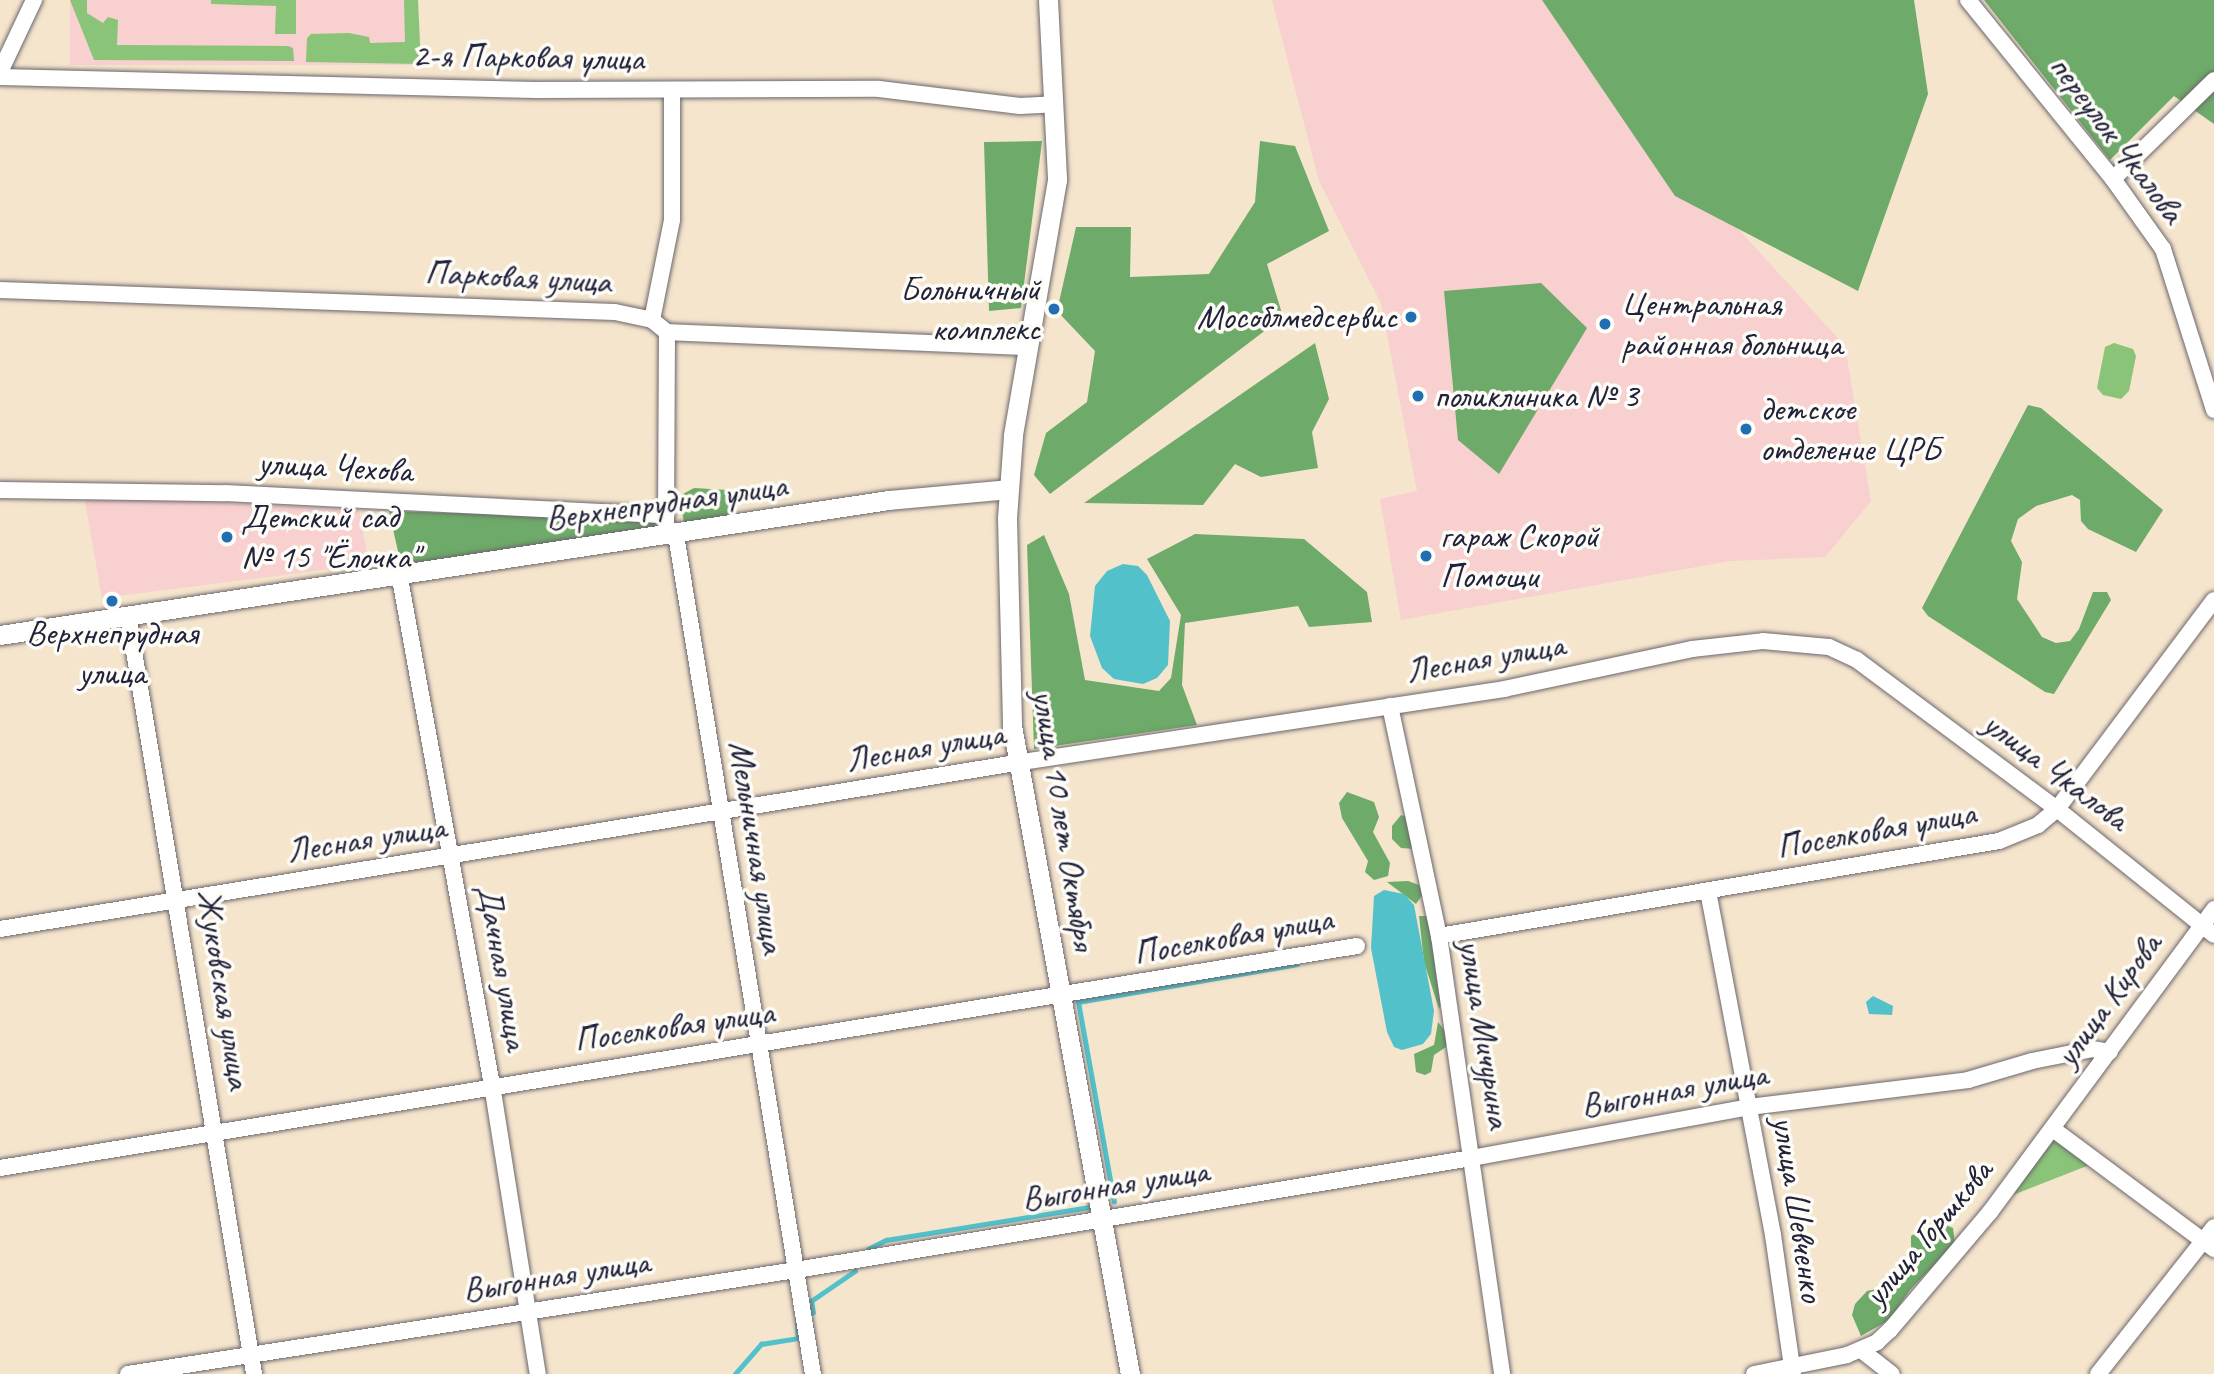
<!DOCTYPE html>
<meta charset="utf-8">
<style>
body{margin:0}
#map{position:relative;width:2214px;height:1374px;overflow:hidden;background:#f5e5cc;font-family:Caveat,sans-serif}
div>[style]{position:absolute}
.built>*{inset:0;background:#f7d0cf;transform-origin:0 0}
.green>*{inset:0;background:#89c479}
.forest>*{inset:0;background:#6eaa69}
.water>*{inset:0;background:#53c1ca}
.stream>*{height:4.5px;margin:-2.25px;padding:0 2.25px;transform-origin:2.25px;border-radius:2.25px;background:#53c1ca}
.roads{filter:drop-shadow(0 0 2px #6c666e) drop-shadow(0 0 2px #6c666e)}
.minor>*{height:16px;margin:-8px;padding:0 8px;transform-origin:8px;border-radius:8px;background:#fff}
.tertiary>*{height:19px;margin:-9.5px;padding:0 9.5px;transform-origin:9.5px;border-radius:9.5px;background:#fff}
.dots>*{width:19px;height:19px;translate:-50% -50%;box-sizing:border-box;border:4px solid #fdfcf7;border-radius:50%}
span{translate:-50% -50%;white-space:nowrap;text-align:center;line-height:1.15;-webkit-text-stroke:7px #fdfcf7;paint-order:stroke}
.street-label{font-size:35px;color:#22223b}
.poi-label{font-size:35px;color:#22223b}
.right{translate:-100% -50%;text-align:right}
.left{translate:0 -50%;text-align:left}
</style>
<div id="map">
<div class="built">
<i style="left:70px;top:0;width:348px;height:65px"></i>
<i style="clip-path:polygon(1272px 0,1567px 0,1710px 198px,1845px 346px,1871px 501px,1825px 557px,1730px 561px,1401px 620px,1380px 499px,1417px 491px,1381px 303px,1319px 181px)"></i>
<i style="clip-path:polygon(84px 496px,359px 510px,369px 564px,102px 598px)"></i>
</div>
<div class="green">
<i style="clip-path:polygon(70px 0,87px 0,87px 13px,103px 23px,108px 17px,118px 20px,117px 45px,288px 46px,293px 48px,294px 61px,94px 60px)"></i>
<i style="clip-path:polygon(211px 0,296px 0,296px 34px,275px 34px,276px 6px,211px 4px)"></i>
<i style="clip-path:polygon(404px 0,418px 0,421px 64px,306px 62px,307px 38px,311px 34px,349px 33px,369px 37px,370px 43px,405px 42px)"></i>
<i style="clip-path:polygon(2114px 343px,2133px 349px,2136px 356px,2129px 391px,2121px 399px,2103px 395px,2097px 388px,2105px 347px)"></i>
<i style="clip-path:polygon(2052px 1140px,2060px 1140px,2092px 1164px,2013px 1195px)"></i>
</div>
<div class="forest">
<i style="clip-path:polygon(1542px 0,1914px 0,1928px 94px,1858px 291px,1675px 196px)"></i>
<i style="clip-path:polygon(1984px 0,2214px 0,2214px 124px,2174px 96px,2110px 160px)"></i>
<i style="clip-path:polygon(1042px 141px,1021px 308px,989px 311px,984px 142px)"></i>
<i style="clip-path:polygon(1260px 141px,1295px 146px,1329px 231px,1267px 264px,1283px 317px,1050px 494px,1034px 475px,1046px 433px,1087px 402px,1095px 351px,1057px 311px,1076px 227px,1131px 227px,1130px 277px,1209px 274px,1255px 202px)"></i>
<i style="clip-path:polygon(1541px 283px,1587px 328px,1499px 474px,1458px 440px,1444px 291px)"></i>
<i style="clip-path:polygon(1315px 343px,1329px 399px,1312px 432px,1318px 468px,1261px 477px,1235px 464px,1203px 505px,1084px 503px)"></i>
<i style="clip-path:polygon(2028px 405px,2041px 408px,2163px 510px,2136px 552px,2088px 529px,2081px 521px,2080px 500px,2072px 495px,2036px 506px,2018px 519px,2011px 541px,2022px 562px,2017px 599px,2042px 637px,2056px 643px,2070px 641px,2079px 629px,2093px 592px,2107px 592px,2111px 600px,2054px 694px,2045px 692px,1928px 616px,1922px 608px)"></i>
<i style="clip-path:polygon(694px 488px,727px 490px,737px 499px,736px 514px,684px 522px,679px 496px)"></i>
<i style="clip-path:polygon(389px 511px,654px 519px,655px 529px,401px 565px)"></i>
<i style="clip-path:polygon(1195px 534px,1304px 539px,1367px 592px,1372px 622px,1309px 627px,1298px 606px,1185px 623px,1182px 685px,1197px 725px,1034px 749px,1027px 545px,1044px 535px,1069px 594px,1085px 680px,1159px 691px,1171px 678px,1181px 615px,1147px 559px)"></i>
<i style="clip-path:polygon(1347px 792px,1374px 802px,1379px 817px,1373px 832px,1390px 863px,1388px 876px,1374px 880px,1365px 872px,1368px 861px,1342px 818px,1339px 803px)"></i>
<i style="clip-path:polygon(1401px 815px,1411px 818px,1415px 849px,1401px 848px,1392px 839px,1392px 826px)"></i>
<i style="clip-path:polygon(1408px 881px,1419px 885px,1423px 894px,1416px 904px,1387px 882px)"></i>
<i style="clip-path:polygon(1419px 916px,1427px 916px,1444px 997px,1439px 1009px,1424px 962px)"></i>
<i style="clip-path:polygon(1438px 1022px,1448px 1035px,1446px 1047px,1434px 1055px,1431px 1072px,1425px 1075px,1416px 1072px,1414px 1054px,1434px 1045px)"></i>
<i style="clip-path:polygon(1935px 1221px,1953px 1228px,1955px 1243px,1910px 1290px,1889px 1320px,1861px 1336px,1852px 1315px,1855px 1304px,1867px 1291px,1890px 1286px,1911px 1255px,1911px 1236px)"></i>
</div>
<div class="water">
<i style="clip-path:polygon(1123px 564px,1138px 566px,1147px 575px,1170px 621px,1168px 665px,1157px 678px,1143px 684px,1114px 679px,1102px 668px,1090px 636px,1095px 586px,1107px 571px)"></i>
<i style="clip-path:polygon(1384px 890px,1404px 894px,1414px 905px,1434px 1011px,1431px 1034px,1423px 1044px,1402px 1050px,1394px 1047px,1387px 1032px,1371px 948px,1374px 896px)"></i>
<i style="clip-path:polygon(1873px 996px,1893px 1006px,1892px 1015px,1869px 1014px,1866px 1002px)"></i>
</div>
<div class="stream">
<i style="left:1114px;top:1202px;width:203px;rotate:-100.2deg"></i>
<i style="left:1078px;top:1002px;width:222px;rotate:-9.8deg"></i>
<i style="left:868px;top:1249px;width:20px;rotate:-27deg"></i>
<i style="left:886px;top:1240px;width:206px;rotate:-9.2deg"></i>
<i style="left:813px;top:1313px;width:12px;rotate:-99deg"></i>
<i style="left:811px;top:1301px;width:53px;rotate:-34.3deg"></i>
<i style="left:735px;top:1374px;width:40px;rotate:-49deg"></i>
<i style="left:761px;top:1344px;width:37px;rotate:-9deg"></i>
<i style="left:798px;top:1338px;width:15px;rotate:-94deg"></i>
</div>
<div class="roads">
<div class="minor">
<i style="left:1968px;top:0;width:230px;rotate:51deg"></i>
<i style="left:2113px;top:179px;width:86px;rotate:54.5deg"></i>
<i style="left:2163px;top:249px;width:169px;rotate:72.4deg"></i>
<i style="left:0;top:72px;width:80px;rotate:-64.7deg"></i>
<i style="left:0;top:77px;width:536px;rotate:1.39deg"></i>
<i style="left:536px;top:90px;width:343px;rotate:-0.2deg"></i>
<i style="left:879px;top:89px;width:142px;rotate:6.9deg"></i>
<i style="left:1020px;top:106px;width:35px;rotate:-3deg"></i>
<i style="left:2113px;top:179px;width:141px;rotate:-44.4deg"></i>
<i style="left:0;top:290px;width:615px;rotate:2.05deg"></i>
<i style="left:615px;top:312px;width:38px;rotate:12deg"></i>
<i style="left:652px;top:320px;width:19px;rotate:39deg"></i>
<i style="left:667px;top:332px;width:361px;rotate:2.4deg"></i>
<i style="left:652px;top:320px;width:102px;rotate:-78.7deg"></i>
<i style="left:672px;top:220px;width:129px;rotate:-90deg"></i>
<i style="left:0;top:490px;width:225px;rotate:0.8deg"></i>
<i style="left:225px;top:493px;width:442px;rotate:2.9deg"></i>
<i style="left:666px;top:523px;width:191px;rotate:-89.7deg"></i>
<i style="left:676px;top:535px;width:850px;rotate:80.73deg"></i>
<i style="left:399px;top:573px;width:520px;rotate:79.71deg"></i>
<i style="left:492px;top:1085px;width:293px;rotate:81deg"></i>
<i style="left:128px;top:615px;width:769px;rotate:80.57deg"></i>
<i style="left:1390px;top:706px;width:235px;rotate:78deg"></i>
<i style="left:1439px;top:936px;width:443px;rotate:81.8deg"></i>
<i style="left:1708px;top:891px;width:350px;rotate:79.3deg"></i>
<i style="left:1773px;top:1235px;width:140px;rotate:81.8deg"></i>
<i style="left:0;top:929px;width:1029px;rotate:-9.28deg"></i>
<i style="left:1016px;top:763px;width:494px;rotate:-8.6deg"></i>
<i style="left:1504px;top:689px;width:192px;rotate:-12deg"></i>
<i style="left:1692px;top:649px;width:71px;rotate:-6.4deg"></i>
<i style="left:1763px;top:641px;width:66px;rotate:5.2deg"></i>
<i style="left:1829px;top:647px;width:31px;rotate:25deg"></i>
<i style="left:1857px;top:660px;width:249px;rotate:36.7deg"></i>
<i style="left:2057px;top:809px;width:201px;rotate:38.7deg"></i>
<i style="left:1439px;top:936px;width:568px;rotate:-9.63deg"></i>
<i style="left:1999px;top:841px;width:42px;rotate:-22.3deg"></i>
<i style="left:2038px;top:825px;width:25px;rotate:-40deg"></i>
<i style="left:2057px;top:809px;width:261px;rotate:-53.1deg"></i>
<i style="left:2053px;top:1129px;width:201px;rotate:36.7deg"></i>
<i style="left:0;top:1168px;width:1375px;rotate:-9.29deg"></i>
<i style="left:1861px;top:1350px;width:39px;rotate:38deg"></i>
<i style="left:128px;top:1374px;width:676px;rotate:-8.85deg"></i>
<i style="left:796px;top:1270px;width:685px;rotate:-9.41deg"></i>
<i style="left:1472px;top:1158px;width:282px;rotate:-10.4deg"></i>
<i style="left:1749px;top:1107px;width:221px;rotate:-7deg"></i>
<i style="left:1968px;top:1080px;width:67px;rotate:-16.5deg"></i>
<i style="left:2032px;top:1061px;width:61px;rotate:-11.3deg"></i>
<i style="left:2092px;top:1049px;width:18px;rotate:9deg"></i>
<i style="left:1754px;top:1374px;width:95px;rotate:-11.5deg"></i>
<i style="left:1847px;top:1355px;width:33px;rotate:-23deg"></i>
<i style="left:1877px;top:1342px;width:18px;rotate:-43deg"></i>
<i style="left:1890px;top:1330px;width:155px;rotate:-49.7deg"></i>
<i style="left:1990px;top:1212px;width:377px;rotate:-53.5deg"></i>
<i style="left:2098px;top:1374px;width:187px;rotate:-51.7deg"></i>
</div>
<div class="tertiary">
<i style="left:1048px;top:0;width:180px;rotate:87.1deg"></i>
<i style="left:1057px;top:180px;width:260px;rotate:99.8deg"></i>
<i style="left:1013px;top:436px;width:82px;rotate:94.2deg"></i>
<i style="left:1007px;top:518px;width:208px;rotate:88.6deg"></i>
<i style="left:1012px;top:726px;width:659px;rotate:79.68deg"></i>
<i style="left:0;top:635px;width:898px;rotate:-8.64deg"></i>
<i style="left:888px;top:500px;width:121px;rotate:-5.2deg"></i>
</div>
</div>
<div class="dots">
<i style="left:1054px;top:309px;background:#1f6fb2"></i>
<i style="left:1411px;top:317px;background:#1f6fb2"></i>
<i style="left:1605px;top:324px;background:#1f6fb2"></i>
<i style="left:1418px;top:396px;background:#1f6fb2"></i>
<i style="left:1746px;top:429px;background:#1f6fb2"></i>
<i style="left:227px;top:537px;background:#1f6fb2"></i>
<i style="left:1426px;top:556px;background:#1f6fb2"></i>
<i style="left:112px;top:601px;background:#1f6fb2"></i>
</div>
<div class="street-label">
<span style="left:528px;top:57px;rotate:1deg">2-я Парковая улица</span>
<span style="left:2117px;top:139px;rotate:53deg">переулок Чкалова</span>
<span style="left:518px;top:277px;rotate:3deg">Парковая улица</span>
<span style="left:335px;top:467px;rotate:3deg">улица Чехова</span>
<span style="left:666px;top:502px;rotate:-8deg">Верхнепрудная улица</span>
<span style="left:1485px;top:658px;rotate:-10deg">Лесная улица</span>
<span style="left:925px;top:747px;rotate:-10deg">Лесная улица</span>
<span style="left:2056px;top:771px;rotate:37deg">улица Чкалова</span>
<span style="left:1064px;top:820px;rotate:81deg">улица 10 лет Октября</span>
<span style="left:1876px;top:830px;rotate:-10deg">Поселковая улица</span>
<span style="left:366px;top:839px;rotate:-9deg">Лесная улица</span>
<span style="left:757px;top:847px;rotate:81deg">Мельничная улица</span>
<span style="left:1233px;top:936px;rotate:-10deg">Поселковая улица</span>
<span style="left:503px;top:967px;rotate:80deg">Дачная улица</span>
<span style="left:224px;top:989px;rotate:81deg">Жуковская улица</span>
<span style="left:2108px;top:1000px;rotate:-54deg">улица Кирова</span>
<span style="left:674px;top:1026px;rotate:-8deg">Поселковая улица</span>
<span style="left:1485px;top:1034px;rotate:81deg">улица Мичурина</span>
<span style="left:1674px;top:1090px;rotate:-10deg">Выгонная улица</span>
<span style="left:1115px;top:1185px;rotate:-9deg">Выгонная улица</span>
<span style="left:1798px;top:1209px;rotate:81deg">улица Шевченко</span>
<span style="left:1928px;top:1233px;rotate:-50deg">улица Горшкова</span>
<span style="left:556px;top:1276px;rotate:-9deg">Выгонная улица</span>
</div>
<div class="poi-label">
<span class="right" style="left:1040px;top:309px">Больничный<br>комплекс</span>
<span class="left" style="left:1621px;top:324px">Центральная<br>районная больница</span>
<span class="right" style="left:1397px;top:317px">Мособлмедсервис</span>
<span class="left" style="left:1434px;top:396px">поликлиника № 3</span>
<span class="left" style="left:1760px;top:429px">детское<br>отделение ЦРБ</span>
<span class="left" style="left:241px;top:537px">Детский сад<br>№ 15 "Ёлочка"</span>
<span class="left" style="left:1440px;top:556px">гараж Скорой<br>Помощи</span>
<span style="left:112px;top:653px">Верхнепрудная<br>улица</span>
</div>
</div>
